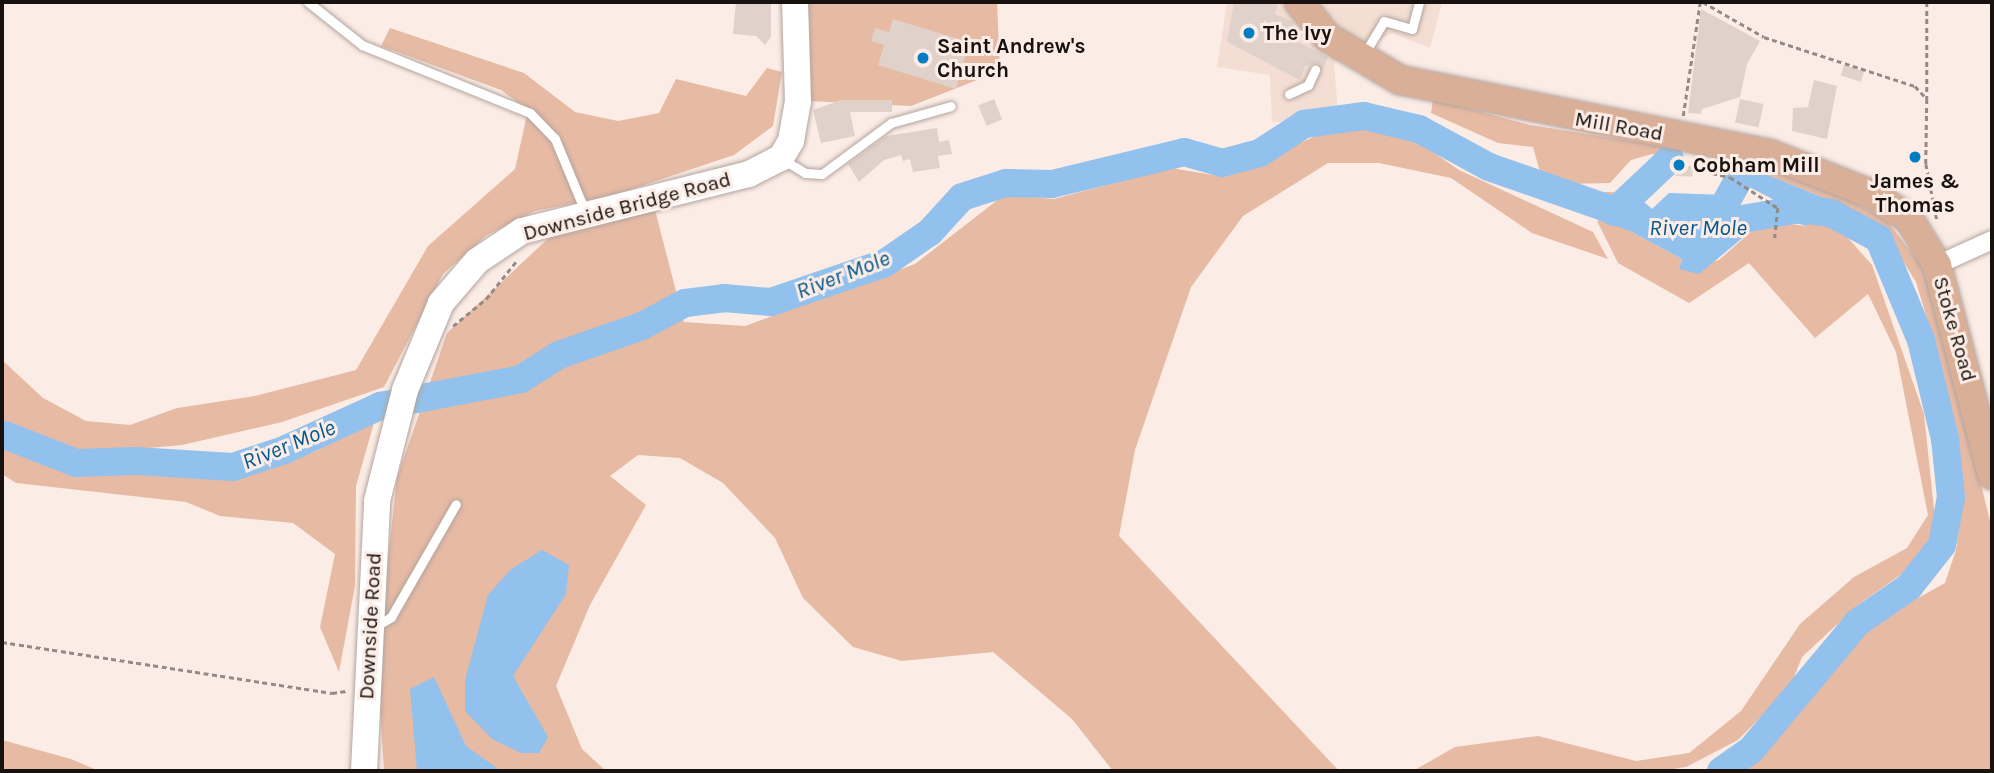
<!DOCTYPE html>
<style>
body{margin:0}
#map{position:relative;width:1994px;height:773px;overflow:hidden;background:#fbece5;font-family:Karla,sans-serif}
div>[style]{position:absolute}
.built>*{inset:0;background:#f4ded3}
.green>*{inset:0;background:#e7baa4}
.water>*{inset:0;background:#91c1ec}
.river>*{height:28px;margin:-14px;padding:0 14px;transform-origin:14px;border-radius:14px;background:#91c1ec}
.building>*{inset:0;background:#e0d2ca;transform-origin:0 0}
.path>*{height:2.5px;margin-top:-1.25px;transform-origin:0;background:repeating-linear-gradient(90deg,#948a85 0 5px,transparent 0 8.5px)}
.roads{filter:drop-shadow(0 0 2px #b2a49e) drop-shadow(0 0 2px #b2a49e)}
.lane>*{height:9px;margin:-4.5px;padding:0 4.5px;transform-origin:4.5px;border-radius:4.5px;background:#fff}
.street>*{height:18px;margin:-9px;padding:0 9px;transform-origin:9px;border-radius:9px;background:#fff}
.secondary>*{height:26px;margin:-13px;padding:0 13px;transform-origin:13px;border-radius:13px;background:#fff}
.primary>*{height:28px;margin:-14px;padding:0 14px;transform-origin:14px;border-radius:14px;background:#daaf98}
.dots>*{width:19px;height:19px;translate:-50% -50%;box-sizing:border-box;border:4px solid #fbece5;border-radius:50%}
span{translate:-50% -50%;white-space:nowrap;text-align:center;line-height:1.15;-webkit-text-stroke:6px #fbece5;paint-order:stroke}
.poi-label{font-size:21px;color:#171210;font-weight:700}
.left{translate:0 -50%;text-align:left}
.street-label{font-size:21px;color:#171210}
.water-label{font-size:23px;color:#07588c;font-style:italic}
.frame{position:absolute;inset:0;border:4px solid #171210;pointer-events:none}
</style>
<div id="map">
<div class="built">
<i style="clip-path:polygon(1227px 2px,1442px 2px,1430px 48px,1392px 33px,1334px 63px,1338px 114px,1287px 122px,1272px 122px,1270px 75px,1217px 67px)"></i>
</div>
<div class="green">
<i style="clip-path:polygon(804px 2px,997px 2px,1000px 71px,911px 106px,808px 101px)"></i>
<i style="clip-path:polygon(390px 28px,524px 73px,575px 112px,618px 121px,659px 113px,676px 79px,746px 96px,767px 68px,782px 72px,773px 126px,734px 155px,611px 196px,535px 211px,487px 235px,443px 274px,384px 387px,282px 422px,182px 445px,72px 455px,26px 440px,2px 426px,2px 360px,43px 398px,86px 421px,130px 425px,177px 408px,255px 396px,356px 370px,428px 246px,515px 169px,528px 110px,501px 90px,381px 46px)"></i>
<i style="clip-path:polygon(1433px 99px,1530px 125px,1668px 147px,1667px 156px,1652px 154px,1631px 160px,1610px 183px,1565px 184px,1554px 189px,1544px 186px,1533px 147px,1498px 143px,1431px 113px)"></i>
<i style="clip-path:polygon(1331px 129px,1374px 130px,1414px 139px,1459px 170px,1593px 232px,1608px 259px,1532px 233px,1451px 178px,1379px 163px,1328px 163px,1243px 216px,1191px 287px,1135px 450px,1119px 536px,1339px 771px,1113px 771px,1072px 719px,993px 652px,902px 661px,853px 647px,803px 598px,775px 538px,723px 483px,680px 458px,638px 455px,610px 476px,646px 505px,590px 605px,556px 686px,582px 749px,606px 771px,384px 771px,377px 659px,397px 478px,447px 333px,553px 234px,655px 210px,684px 322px,745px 326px,915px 264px,1004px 195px,1054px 199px,1171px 168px,1225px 177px)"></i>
<i style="clip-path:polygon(1743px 165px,1756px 165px,1838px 193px,1887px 221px,1921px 265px,1940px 317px,1992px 529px,1992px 771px,1747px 771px,1875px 622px,1945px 583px,1956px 550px,1964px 492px,1944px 376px,1916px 282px,1893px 245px,1877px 228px,1824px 198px)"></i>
<i style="clip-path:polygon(1594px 192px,1610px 192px,1628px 194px,1609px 215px,1574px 204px,1573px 199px)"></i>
<i style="clip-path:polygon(1813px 216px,1848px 238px,1872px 265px,1924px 414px,1936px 528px,1909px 569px,1859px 604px,1802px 657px,1790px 687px,1738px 740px,1686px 767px,1661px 771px,1413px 771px,1455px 747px,1538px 736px,1636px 761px,1689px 753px,1741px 711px,1800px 624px,1854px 577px,1907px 548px,1928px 515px,1896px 352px,1868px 294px,1815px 338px,1749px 263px,1689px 303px,1618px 263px,1597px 221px,1606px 218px,1682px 259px,1679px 269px,1719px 260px,1763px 221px,1807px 226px)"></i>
<i style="clip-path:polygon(376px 416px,356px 486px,355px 586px,339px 672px,320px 627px,335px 554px,293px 523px,220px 516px,186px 502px,16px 483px,2px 474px,2px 441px,72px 473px,129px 469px,241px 476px,316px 451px)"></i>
<i style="clip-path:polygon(2px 740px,71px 759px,99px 771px,2px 771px)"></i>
</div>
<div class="water">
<i style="clip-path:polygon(1743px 165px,1824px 198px,1807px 226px,1777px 218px,1782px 204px,1730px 177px)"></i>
<i style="clip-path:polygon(1625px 185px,1652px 209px,1669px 193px,1726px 195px,1733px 198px,1741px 212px,1760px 213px,1763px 221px,1699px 274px,1679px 269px,1682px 259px,1606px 218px)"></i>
<i style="clip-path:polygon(542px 550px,569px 565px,566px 594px,513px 676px,548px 737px,539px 753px,521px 753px,492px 739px,465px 711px,465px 680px,488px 595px,510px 570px)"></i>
<i style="clip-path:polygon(434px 677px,466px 746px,501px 771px,417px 771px,410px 689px)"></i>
</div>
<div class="river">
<i style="left:1614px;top:212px;width:77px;rotate:-43.4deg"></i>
<i style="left:1705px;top:226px;width:30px;rotate:-48deg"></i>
<i style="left:1725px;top:204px;width:31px;rotate:-61deg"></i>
<i style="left:2px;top:434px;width:79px;rotate:21.4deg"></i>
<i style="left:76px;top:463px;width:60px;rotate:-1.9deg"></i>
<i style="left:136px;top:461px;width:97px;rotate:3.5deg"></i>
<i style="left:233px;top:467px;width:54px;rotate:-18.4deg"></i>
<i style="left:284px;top:450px;width:106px;rotate:-24.6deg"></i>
<i style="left:380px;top:406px;width:144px;rotate:-10.8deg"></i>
<i style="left:521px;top:379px;width:45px;rotate:-32.3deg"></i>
<i style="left:559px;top:355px;width:88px;rotate:-19.3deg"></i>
<i style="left:642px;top:326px;width:49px;rotate:-28.1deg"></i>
<i style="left:685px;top:303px;width:39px;rotate:-7deg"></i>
<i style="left:724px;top:298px;width:47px;rotate:4.9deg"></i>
<i style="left:771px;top:302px;width:120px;rotate:-18.9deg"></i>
<i style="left:885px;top:263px;width:55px;rotate:-34.6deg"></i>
<i style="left:930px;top:232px;width:47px;rotate:-47.6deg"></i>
<i style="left:962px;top:197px;width:46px;rotate:-17.7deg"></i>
<i style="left:1006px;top:183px;width:46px;rotate:1.2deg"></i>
<i style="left:1052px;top:184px;width:136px;rotate:-13.6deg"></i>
<i style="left:1184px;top:152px;width:40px;rotate:16deg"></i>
<i style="left:1222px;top:163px;width:39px;rotate:-15deg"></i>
<i style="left:1260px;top:153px;width:53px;rotate:-33.4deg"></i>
<i style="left:1304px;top:124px;width:61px;rotate:-7.6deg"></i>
<i style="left:1364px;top:116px;width:57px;rotate:13.3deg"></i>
<i style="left:1419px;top:129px;width:80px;rotate:28.5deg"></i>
<i style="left:1489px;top:167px;width:167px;rotate:19.2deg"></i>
<i style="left:1721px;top:771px;width:37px;rotate:-35deg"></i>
<i style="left:1751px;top:750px;width:167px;rotate:-50.1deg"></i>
<i style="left:1858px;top:622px;width:62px;rotate:-34.5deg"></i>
<i style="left:1909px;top:587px;width:53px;rotate:-51.8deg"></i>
<i style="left:1942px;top:545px;width:49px;rotate:-79.4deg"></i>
<i style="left:1951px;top:497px;width:58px;rotate:-95.9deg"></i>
<i style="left:1945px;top:439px;width:102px;rotate:-103.6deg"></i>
<i style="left:1921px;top:340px;width:109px;rotate:-112.6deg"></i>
<i style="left:1879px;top:239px;width:55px;rotate:-151.6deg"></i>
<i style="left:1831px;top:213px;width:31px;rotate:-173deg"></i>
<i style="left:1800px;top:209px;width:76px;rotate:170.2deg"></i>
</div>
<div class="building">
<i style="clip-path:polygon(736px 2px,771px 2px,771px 37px,765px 45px,756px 36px,733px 34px)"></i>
<i style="clip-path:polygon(1234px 2px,1278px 2px,1275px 14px,1294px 22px,1288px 37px,1328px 57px,1322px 70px,1317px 63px,1305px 66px,1300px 80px,1227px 42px)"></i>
<i style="clip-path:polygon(1701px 9px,1760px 41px,1747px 64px,1740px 97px,1702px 109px,1701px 114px,1688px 113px)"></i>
<i style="clip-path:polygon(893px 19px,962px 40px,960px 47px,967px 50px,956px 89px,878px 65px,884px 45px,871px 41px,875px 28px,889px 32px)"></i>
<i style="left:1844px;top:65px;width:21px;height:11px;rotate:17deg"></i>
<i style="clip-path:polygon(1814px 80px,1837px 86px,1827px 139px,1792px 131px,1793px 108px,1808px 107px)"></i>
<i style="left:994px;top:99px;width:22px;height:17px;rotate:68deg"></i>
<i style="left:1740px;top:99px;width:24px;height:24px;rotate:12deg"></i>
<i style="clip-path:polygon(841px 100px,892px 100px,892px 112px,850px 112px,855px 136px,821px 143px,813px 110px)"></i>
<i style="clip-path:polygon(937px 128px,939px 142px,949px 140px,952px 154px,938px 156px,940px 168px,913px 172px,910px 159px,903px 161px,901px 155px,884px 160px,859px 182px,848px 164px,886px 136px)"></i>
<i style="left:1676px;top:165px;width:17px;height:11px;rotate:3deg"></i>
</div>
<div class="path">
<i style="left:1703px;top:2px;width:70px;rotate:29.8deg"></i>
<i style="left:1764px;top:37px;width:159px;rotate:18deg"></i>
<i style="left:1915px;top:86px;width:18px;rotate:47deg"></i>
<i style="left:1927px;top:99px;width:65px;rotate:90.9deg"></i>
<i style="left:1926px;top:164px;width:57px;rotate:78.9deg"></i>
<i style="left:1927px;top:2px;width:97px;rotate:90deg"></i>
<i style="left:1683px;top:116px;width:115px;rotate:-81.5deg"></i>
<i style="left:1713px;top:162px;width:11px;rotate:95deg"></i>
<i style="left:1712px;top:173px;width:18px;rotate:13deg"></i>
<i style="left:1730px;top:177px;width:57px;rotate:32.9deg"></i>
<i style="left:1778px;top:208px;width:30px;rotate:96deg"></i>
<i style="left:453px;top:326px;width:43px;rotate:-39.3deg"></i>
<i style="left:486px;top:299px;width:51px;rotate:-51.3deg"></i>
<i style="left:2px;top:642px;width:334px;rotate:8.8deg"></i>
<i style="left:332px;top:693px;width:14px;rotate:-8deg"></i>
</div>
<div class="roads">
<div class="lane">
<i style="left:308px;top:2px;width:69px;rotate:38.5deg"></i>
<i style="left:362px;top:45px;width:181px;rotate:22deg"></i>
<i style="left:530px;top:113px;width:36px;rotate:46deg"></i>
<i style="left:555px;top:139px;width:78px;rotate:67.4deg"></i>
<i style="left:1369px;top:46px;width:29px;rotate:-59deg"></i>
<i style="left:1384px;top:21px;width:29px;rotate:16deg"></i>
<i style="left:1412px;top:29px;width:28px;rotate:-75deg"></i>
<i style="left:1289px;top:94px;width:21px;rotate:-25deg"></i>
<i style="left:1308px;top:85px;width:17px;rotate:-65deg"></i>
<i style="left:782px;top:159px;width:27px;rotate:31deg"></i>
<i style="left:805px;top:173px;width:17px;rotate:3deg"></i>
<i style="left:822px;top:174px;width:86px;rotate:-36.5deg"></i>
<i style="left:891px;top:123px;width:62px;rotate:-15.8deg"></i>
<i style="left:374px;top:627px;width:20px;rotate:-30deg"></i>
<i style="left:391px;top:617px;width:130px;rotate:-60.1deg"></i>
</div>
<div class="street">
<i style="left:1937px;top:265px;width:60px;rotate:-24.4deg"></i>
</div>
<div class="secondary">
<i style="left:364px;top:771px;width:270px;rotate:-87.2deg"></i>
<i style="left:377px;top:501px;width:114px;rotate:-75.8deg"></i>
<i style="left:405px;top:390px;width:94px;rotate:-67.5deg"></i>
<i style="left:441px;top:303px;width:55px;rotate:-49.4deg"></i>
<i style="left:477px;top:261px;width:54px;rotate:-33.7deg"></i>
<i style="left:522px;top:231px;width:234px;rotate:-14.1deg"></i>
<i style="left:749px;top:174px;width:36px;rotate:-27deg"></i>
<i style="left:781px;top:158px;width:20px;rotate:-60deg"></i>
<i style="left:791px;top:141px;width:40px;rotate:-80deg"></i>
<i style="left:798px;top:102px;width:100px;rotate:-91.7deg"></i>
</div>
<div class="primary">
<i style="left:1299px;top:2px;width:45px;rotate:51.3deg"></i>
<i style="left:1327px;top:37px;width:85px;rotate:30.5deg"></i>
<i style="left:1400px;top:80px;width:377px;rotate:11.3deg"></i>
<i style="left:1770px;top:154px;width:111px;rotate:21.7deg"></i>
<i style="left:1873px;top:195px;width:43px;rotate:33.7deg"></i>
<i style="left:1909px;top:219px;width:54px;rotate:58.7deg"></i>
<i style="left:1937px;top:265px;width:217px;rotate:75.3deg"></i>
</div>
</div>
<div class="dots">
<i style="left:1249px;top:33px;background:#007cc5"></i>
<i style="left:923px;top:58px;background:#007cc5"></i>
<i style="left:1915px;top:157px;background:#007cc5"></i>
<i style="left:1679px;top:165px;background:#007cc5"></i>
</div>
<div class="poi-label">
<span class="left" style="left:1263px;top:33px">The Ivy</span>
<span class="left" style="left:937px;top:58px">Saint Andrew's<br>Church</span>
<span class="left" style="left:1693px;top:165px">Cobham Mill</span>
<span style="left:1915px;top:193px">James &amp;<br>Thomas</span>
</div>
<div class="street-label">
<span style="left:1619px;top:126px;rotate:10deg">Mill Road</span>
<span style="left:627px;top:206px;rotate:-15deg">Downside Bridge Road</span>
<span style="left:1955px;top:329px;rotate:74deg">Stoke Road</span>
<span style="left:370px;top:626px;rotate:-87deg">Downside Road</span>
</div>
<div class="water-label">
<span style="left:1698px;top:228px">River Mole</span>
<span style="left:843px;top:275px;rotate:-21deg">River Mole</span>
<span style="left:289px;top:445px;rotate:-22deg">River Mole</span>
</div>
<div class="frame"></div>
</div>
